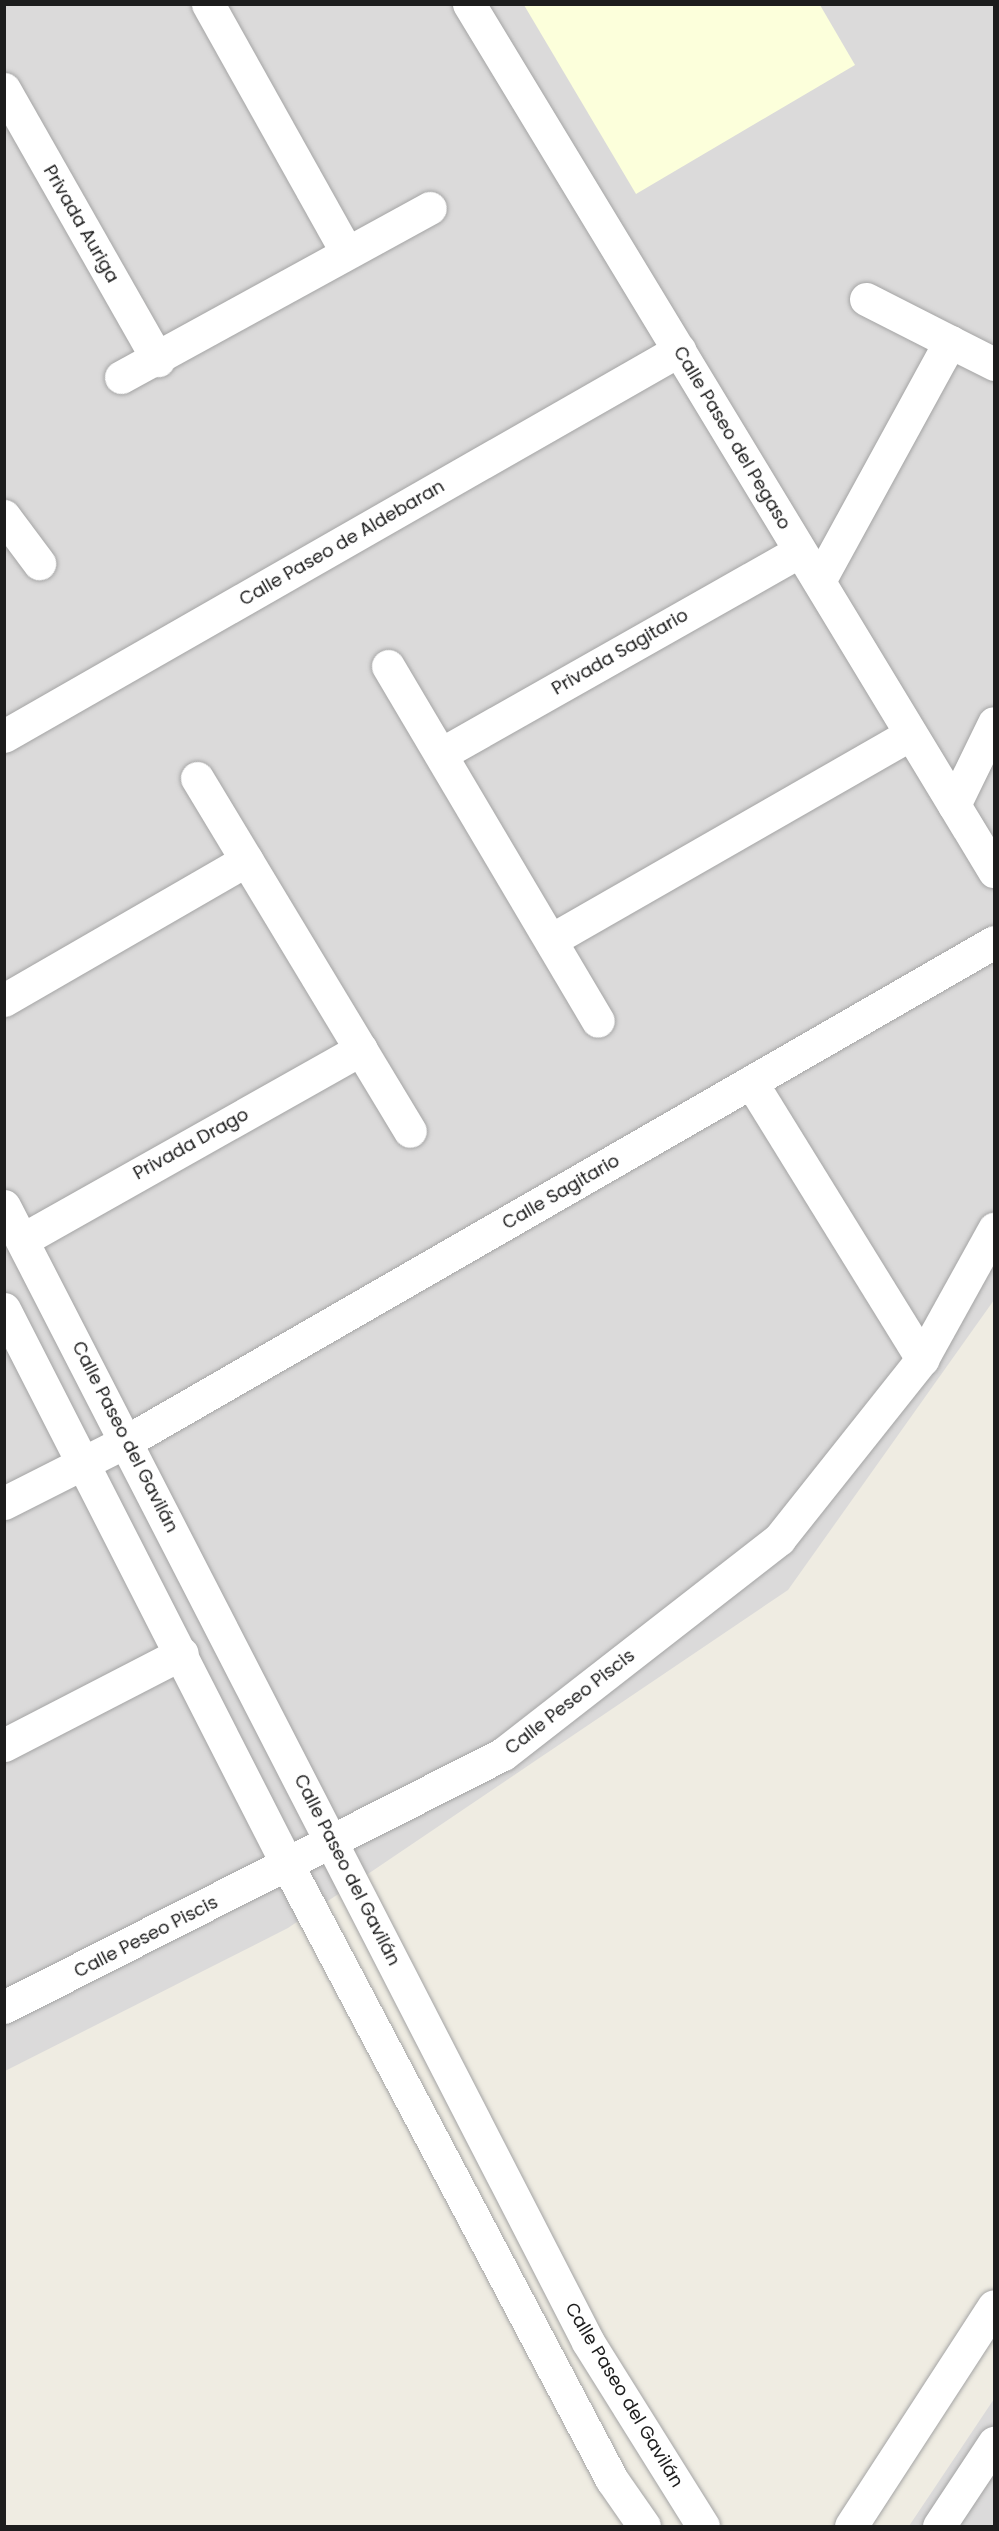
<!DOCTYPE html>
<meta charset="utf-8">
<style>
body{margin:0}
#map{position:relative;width:999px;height:2531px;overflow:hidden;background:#efece2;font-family:Poppins,sans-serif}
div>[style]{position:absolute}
.residential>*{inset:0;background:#dbdada}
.education>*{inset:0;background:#fcffdb}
.roads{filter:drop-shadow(0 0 2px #a4a4a4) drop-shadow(0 0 2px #a4a4a4)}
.minor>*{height:33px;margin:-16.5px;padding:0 16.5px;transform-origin:16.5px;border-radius:16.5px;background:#fff}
span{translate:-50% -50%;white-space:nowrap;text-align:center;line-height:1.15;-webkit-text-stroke:6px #fff;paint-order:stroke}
.street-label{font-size:18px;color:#1d1d1d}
.frame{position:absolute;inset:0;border:6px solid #1d1d1d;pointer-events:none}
</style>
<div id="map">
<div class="residential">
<i style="clip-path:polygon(5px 5px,994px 5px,994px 1300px,788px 1590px,288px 1928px,5px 2071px)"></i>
<i style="clip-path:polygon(994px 2399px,994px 2526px,909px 2526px)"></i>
</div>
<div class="education">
<i style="clip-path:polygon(524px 5px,820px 5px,855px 65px,636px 194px)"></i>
</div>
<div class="roads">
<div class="minor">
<i style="left:208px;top:4px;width:283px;rotate:60.8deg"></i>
<i style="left:469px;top:4px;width:1014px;rotate:58.8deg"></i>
<i style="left:4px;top:89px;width:312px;rotate:60.4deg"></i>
<i style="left:866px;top:299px;width:144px;rotate:26.9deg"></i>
<i style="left:121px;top:377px;width:352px;rotate:-28.7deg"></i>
<i style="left:4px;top:516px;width:59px;rotate:53.3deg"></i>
<i style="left:819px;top:581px;width:273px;rotate:-61.3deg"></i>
<i style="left:388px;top:666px;width:412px;rotate:59.4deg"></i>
<i style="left:4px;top:736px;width:778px;rotate:-29.76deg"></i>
<i style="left:441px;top:754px;width:412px;rotate:-29.5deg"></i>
<i style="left:197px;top:778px;width:412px;rotate:58.9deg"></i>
<i style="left:954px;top:805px;width:91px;rotate:-64deg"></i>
<i style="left:551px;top:940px;width:414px;rotate:-29.8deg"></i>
<i style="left:4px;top:1000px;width:280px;rotate:-30deg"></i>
<i style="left:751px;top:1082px;width:326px;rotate:58.3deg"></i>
<i style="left:4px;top:1206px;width:1277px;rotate:62.79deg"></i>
<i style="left:588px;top:2342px;width:217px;rotate:58deg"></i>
<i style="left:22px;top:1240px;width:389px;rotate:-29.4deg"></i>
<i style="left:4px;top:1309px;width:625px;rotate:62.98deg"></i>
<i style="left:288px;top:1866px;width:694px;rotate:62.18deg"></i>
<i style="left:612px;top:2480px;width:56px;rotate:55.2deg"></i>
<i style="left:4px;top:1503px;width:138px;rotate:-26.8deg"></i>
<i style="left:127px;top:1441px;width:1000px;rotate:-29.92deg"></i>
<i style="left:4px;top:1745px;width:200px;rotate:-27.3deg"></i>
<i style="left:4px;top:2007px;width:559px;rotate:-26.89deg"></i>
<i style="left:503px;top:1754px;width:350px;rotate:-37.9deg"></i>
<i style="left:779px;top:1539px;width:230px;rotate:-51.5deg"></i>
<i style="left:922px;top:1359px;width:149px;rotate:-61deg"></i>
<i style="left:851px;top:2526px;width:262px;rotate:-57deg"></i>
<i style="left:939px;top:2526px;width:100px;rotate:-56.5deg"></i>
</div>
</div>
<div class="street-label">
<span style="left:81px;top:224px;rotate:60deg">Privada Auriga</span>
<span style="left:732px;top:438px;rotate:59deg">Calle Paseo del Pegaso</span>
<span style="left:342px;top:543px;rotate:-30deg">Calle Paseo de Aldebaran</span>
<span style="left:620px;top:652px;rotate:-30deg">Privada Sagitario</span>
<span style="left:191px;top:1144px;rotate:-29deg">Privada Drago</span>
<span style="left:561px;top:1192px;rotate:-30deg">Calle Sagitario</span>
<span style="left:125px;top:1437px;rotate:63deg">Calle Paseo del Gavilán</span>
<span style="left:570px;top:1702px;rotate:-38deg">Calle Peseo Piscis</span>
<span style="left:347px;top:1870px;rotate:63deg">Calle Paseo del Gavilán</span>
<span style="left:146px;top:1937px;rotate:-27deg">Calle Peseo Piscis</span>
<span style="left:624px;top:2395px;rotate:59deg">Calle Paseo del Gavilán</span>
</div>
<div class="frame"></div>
</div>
